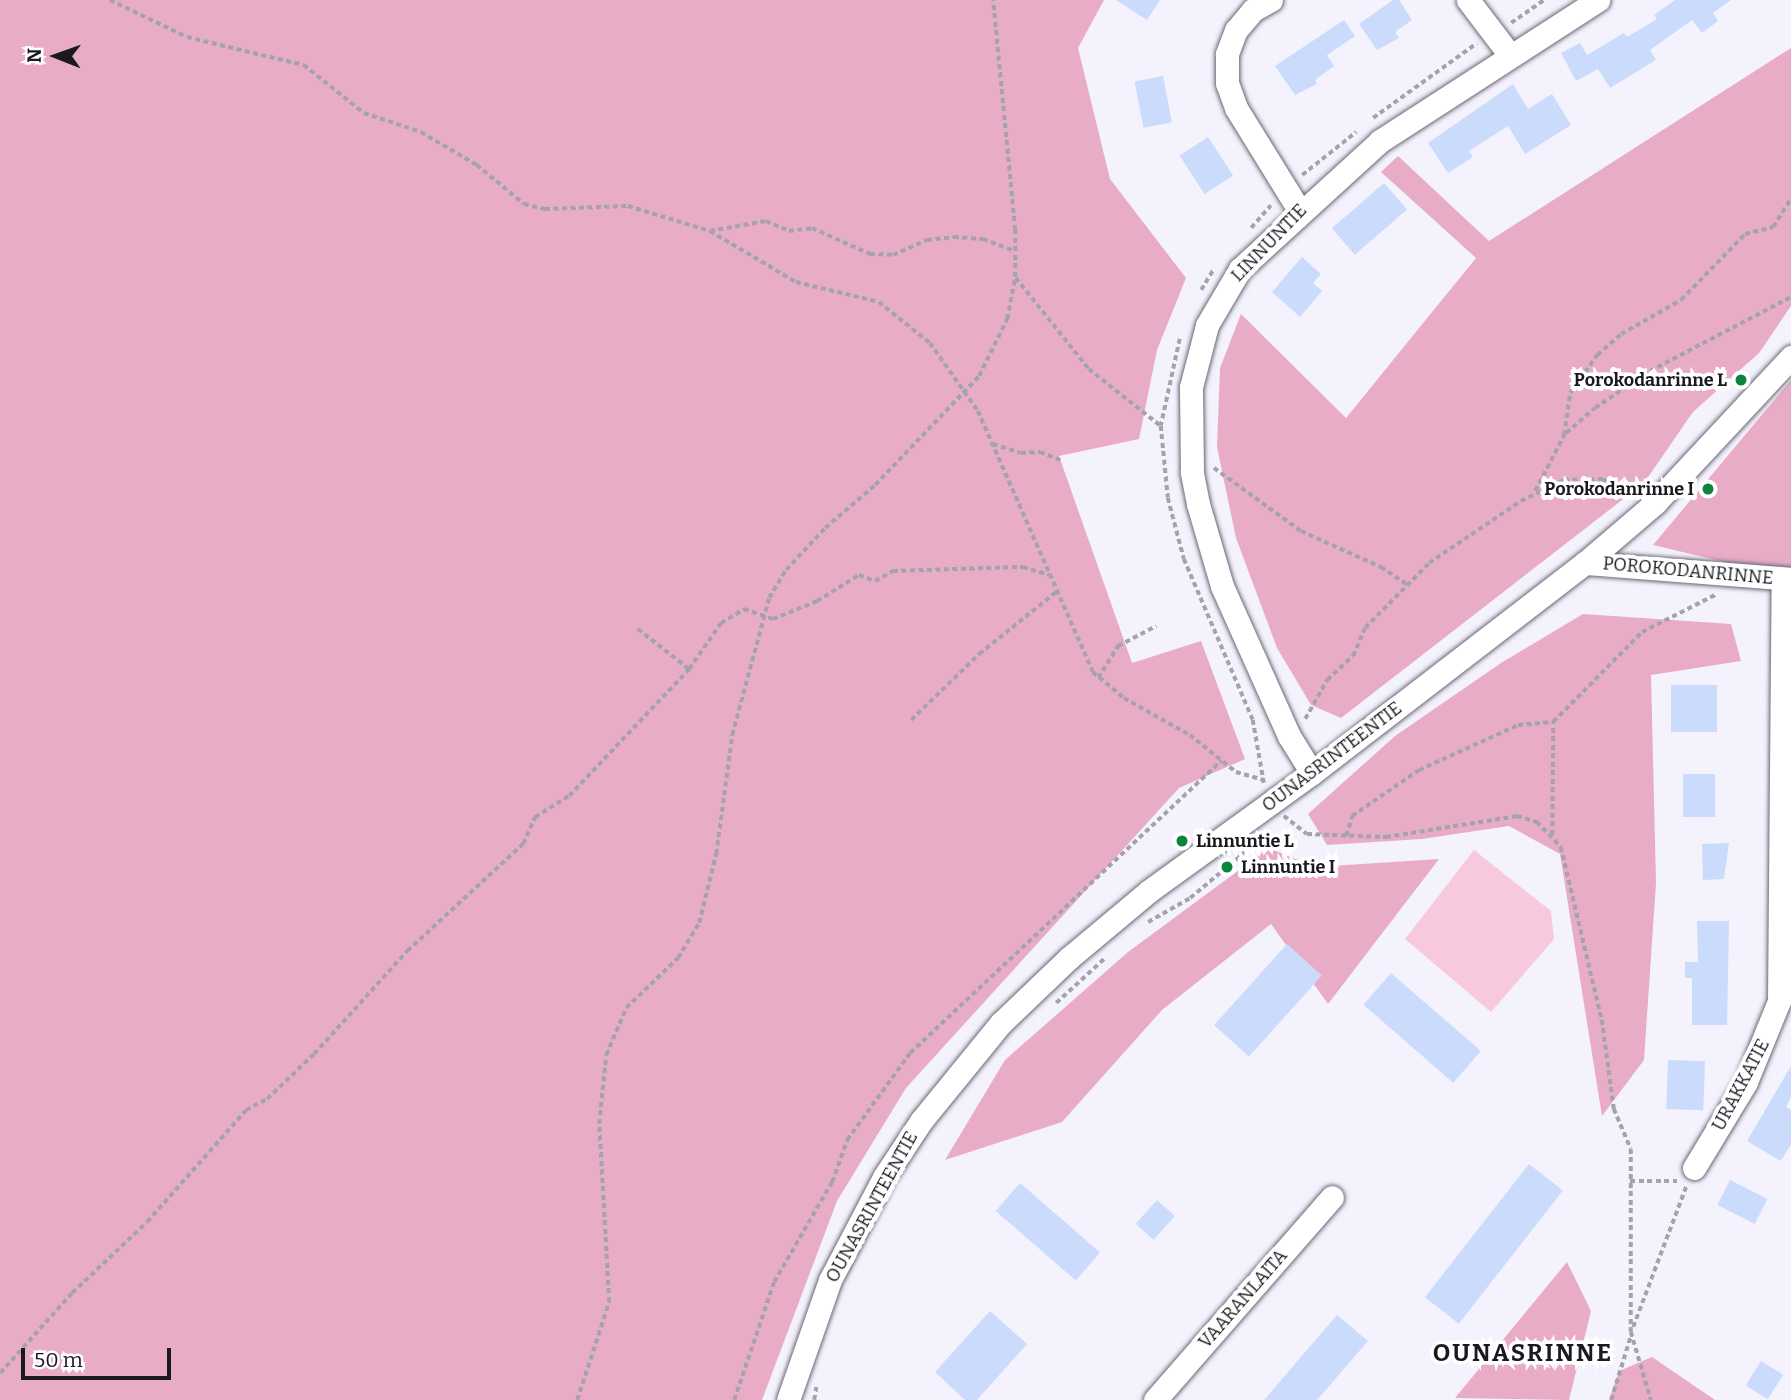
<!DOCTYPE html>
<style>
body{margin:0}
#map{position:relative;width:1791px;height:1400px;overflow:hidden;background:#f4f2fd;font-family:Bitter,serif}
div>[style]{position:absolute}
.green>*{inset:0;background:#f8c9dc}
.forest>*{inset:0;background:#e9acc7}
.building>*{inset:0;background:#cbdbfb;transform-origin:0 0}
.path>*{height:3.5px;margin-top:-1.75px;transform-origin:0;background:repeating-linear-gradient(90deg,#a4a2ab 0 5px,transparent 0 8.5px)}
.roads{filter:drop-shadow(0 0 2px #6a6876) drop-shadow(0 0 2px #6a6876)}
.minor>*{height:23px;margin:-11.5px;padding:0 11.5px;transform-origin:11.5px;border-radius:11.5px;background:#fff}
.dots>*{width:19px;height:19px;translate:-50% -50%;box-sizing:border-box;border:4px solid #fff;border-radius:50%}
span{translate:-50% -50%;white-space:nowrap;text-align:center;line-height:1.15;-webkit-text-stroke:7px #fff;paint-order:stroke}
.street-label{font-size:18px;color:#1a191f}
.poi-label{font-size:18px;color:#1a191f;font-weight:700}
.right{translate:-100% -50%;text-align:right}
.left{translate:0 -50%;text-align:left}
.district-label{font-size:24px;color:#1a191f;font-weight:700;letter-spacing:2px}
.north{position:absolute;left:21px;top:21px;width:70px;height:70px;-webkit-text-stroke:5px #fff;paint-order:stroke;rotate:271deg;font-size:19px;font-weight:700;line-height:28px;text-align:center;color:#1a191f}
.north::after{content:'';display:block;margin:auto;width:24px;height:32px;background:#1a191f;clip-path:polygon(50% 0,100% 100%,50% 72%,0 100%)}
.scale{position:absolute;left:21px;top:1348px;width:150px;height:32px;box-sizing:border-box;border:4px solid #1a191f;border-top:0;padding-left:9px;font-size:21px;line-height:24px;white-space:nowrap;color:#1a191f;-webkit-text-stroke:5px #fff;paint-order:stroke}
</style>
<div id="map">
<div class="green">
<i style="clip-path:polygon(1474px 850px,1551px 911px,1554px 939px,1491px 1012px,1405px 939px)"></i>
</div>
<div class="forest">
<i style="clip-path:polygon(0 0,1104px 0,1078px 48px,1110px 179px,1186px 278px,1157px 350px,1139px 439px,1059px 456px,1132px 663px,1201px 641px,1245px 759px,1179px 788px,906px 1088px,837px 1201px,762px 1400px,0 1400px)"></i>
<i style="clip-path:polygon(1791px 48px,1791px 306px,1759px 353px,1693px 412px,1644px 483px,1341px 718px,1311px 705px,1277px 648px,1236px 538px,1217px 447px,1220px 368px,1241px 314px,1346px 418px,1476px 258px,1381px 172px,1398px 156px,1489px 241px)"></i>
<i style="clip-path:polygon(1791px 380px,1791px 578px,1653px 545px)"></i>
<i style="clip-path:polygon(1583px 614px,1731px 624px,1741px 661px,1651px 675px,1656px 883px,1644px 1060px,1602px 1116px,1560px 854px,1509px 826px,1422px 839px,1327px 845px,1308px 814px,1395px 736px,1501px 663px)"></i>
<i style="clip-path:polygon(1269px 848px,1315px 867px,1439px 859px,1328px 1004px,1271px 924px,1162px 1010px,1062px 1122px,945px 1160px,1005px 1060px,1128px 952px)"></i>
<i style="clip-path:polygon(1567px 1262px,1591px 1311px,1569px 1400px,1455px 1398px)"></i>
<i style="clip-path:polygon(1652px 1357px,1715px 1400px,1609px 1400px,1619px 1371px)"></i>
</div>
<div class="building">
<i style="clip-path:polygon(1116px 0,1160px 0,1147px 20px)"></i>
<i style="clip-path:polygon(1393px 0,1399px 0,1412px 20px,1395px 32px,1399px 38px,1377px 50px,1359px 24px)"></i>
<i style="clip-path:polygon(1675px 0,1731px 0,1713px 13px,1718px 21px,1702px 33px,1692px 20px,1650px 50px,1656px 60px,1610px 88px,1598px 69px,1576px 81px,1561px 53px,1580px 43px,1587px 55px,1624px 33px,1627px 37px,1657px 19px,1654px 15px)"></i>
<i style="clip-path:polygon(1344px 20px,1355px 36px,1327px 55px,1334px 66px,1315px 80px,1317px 84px,1295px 95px,1275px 66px)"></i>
<i style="left:1163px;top:76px;width:47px;height:29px;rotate:79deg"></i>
<i style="clip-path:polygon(1513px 84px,1528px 109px,1552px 94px,1571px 125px,1525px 154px,1508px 126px,1469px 151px,1473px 157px,1448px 173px,1428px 143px)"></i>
<i style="left:1208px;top:137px;width:46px;height:34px;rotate:57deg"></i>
<i style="left:1384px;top:183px;width:35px;height:69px;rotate:49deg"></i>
<i style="clip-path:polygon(1302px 257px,1321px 274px,1313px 283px,1322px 291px,1300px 317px,1272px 292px)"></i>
<i style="left:1671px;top:685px;width:46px;height:47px"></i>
<i style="left:1683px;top:774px;width:32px;height:43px"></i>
<i style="clip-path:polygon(1729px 843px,1724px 879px,1703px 880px,1702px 844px)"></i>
<i style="clip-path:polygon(1697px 921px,1729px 921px,1727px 1025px,1692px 1025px,1692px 978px,1685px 978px,1685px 962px,1698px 962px)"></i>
<i style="left:1287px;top:944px;width:47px;height:109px;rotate:42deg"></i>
<i style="left:1391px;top:973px;width:119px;height:42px;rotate:41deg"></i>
<i style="left:1668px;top:1060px;width:37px;height:49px;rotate:2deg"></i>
<i style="clip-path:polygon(1791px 1066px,1791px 1097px,1786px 1107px,1791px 1110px,1791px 1144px,1781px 1161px,1747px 1141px)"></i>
<i style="left:1529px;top:1164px;width:43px;height:169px;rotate:38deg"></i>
<i style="left:1730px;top:1180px;width:42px;height:28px;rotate:27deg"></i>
<i style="left:1020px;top:1183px;width:106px;height:37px;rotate:41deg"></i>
<i style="left:1157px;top:1200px;width:24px;height:32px;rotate:42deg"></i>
<i style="clip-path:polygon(990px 1311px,1027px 1344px,977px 1400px,965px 1400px,935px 1372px)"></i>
<i style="clip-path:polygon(1337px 1315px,1368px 1341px,1317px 1400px,1264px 1400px)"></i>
<i style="left:1761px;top:1361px;width:26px;height:29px;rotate:32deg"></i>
</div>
<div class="path">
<i style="left:110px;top:0;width:85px;rotate:25.7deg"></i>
<i style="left:187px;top:37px;width:120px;rotate:13.5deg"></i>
<i style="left:304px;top:65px;width:77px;rotate:38.7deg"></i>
<i style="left:364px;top:113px;width:60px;rotate:18.4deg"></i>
<i style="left:421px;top:132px;width:65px;rotate:30.5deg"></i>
<i style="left:477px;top:165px;width:61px;rotate:39.7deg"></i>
<i style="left:524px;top:204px;width:22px;rotate:13deg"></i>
<i style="left:545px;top:209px;width:83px;rotate:-2.1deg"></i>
<i style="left:628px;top:206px;width:86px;rotate:17deg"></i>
<i style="left:710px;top:231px;width:100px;rotate:30.7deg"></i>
<i style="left:796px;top:282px;width:85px;rotate:13.5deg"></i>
<i style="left:879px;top:302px;width:65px;rotate:38.8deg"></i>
<i style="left:930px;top:343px;width:83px;rotate:54.8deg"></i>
<i style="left:978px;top:411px;width:285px;rotate:66.2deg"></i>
<i style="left:1093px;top:672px;width:40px;rotate:40deg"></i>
<i style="left:1124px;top:698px;width:76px;rotate:29.3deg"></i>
<i style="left:1190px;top:735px;width:59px;rotate:38.8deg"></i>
<i style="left:1236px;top:772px;width:29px;rotate:16deg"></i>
<i style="left:1511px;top:23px;width:40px;rotate:-34.9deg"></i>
<i style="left:1373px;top:118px;width:128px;rotate:-35.8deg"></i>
<i style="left:1302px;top:175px;width:69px;rotate:-38.5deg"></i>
<i style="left:1251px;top:228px;width:30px;rotate:-49deg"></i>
<i style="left:710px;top:231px;width:57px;rotate:-10.1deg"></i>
<i style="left:766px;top:221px;width:25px;rotate:23deg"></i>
<i style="left:789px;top:231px;width:23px;rotate:-7deg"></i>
<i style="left:812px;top:228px;width:64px;rotate:24.1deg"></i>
<i style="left:870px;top:254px;width:23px;rotate:2deg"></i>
<i style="left:893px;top:255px;width:37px;rotate:-24deg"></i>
<i style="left:927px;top:240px;width:27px;rotate:-6deg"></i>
<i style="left:954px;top:237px;width:29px;rotate:4deg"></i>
<i style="left:983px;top:239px;width:34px;rotate:21deg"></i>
<i style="left:1016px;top:278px;width:117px;rotate:51.3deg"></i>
<i style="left:1089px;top:369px;width:92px;rotate:38.4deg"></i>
<i style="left:1201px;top:290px;width:23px;rotate:-59deg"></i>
<i style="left:1180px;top:339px;width:89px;rotate:102.3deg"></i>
<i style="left:1161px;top:426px;width:72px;rotate:84.4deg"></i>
<i style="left:1168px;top:498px;width:63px;rotate:75.3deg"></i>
<i style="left:1184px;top:559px;width:175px;rotate:66.8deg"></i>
<i style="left:1253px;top:720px;width:64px;rotate:80.1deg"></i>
<i style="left:1566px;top:433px;width:38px;rotate:-41deg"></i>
<i style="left:1595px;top:408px;width:66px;rotate:-33.9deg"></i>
<i style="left:1650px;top:371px;width:159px;rotate:-27.7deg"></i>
<i style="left:993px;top:444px;width:29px;rotate:18deg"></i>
<i style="left:1021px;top:453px;width:19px;rotate:-3deg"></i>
<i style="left:1040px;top:452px;width:22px;rotate:22deg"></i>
<i style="left:1214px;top:468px;width:107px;rotate:35.9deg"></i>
<i style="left:1301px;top:531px;width:88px;rotate:24.2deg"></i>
<i style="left:1381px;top:567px;width:34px;rotate:34deg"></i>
<i style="left:1535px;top:491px;width:63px;rotate:-62.6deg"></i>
<i style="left:1564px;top:435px;width:42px;rotate:-81.9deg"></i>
<i style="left:1570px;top:393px;width:47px;rotate:-54.6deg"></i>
<i style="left:1597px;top:355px;width:32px;rotate:-41deg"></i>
<i style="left:1621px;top:334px;width:69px;rotate:-29.5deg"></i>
<i style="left:1681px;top:300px;width:92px;rotate:-45.9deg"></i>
<i style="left:1745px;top:234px;width:29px;rotate:-14deg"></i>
<i style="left:1773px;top:227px;width:34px;rotate:-58deg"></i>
<i style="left:638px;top:629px;width:65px;rotate:38.1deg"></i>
<i style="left:1098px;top:678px;width:38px;rotate:-58deg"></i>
<i style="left:1118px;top:646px;width:43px;rotate:-27.8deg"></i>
<i style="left:1305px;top:719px;width:45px;rotate:-60.6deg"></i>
<i style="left:1327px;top:680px;width:35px;rotate:-43deg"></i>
<i style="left:1353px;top:656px;width:30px;rotate:-67deg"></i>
<i style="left:1365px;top:628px;width:91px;rotate:-45.4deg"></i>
<i style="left:1429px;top:563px;width:111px;rotate:-34deg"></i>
<i style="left:1521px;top:501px;width:48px;rotate:-26deg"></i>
<i style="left:1564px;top:480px;width:38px;rotate:-2deg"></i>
<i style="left:1602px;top:479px;width:36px;rotate:24deg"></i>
<i style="left:911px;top:720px;width:95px;rotate:-44.1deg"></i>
<i style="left:979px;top:654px;width:99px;rotate:-38.8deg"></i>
<i style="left:1284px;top:816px;width:29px;rotate:38deg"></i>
<i style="left:1307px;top:834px;width:79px;rotate:2.2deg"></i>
<i style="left:1386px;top:837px;width:133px;rotate:-9.1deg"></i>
<i style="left:1517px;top:816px;width:21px;rotate:17deg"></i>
<i style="left:1537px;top:822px;width:35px;rotate:46deg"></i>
<i style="left:1561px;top:847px;width:178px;rotate:76.7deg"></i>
<i style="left:1602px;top:1020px;width:90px;rotate:82.3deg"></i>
<i style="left:1614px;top:1109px;width:43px;rotate:67deg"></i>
<i style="left:1631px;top:1149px;width:183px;rotate:90deg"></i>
<i style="left:1631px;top:1332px;width:71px;rotate:73.6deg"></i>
<i style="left:1552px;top:835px;width:113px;rotate:-89.5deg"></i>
<i style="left:1346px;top:836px;width:21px;rotate:-73deg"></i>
<i style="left:1352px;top:816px;width:81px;rotate:-34.5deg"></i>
<i style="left:1419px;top:770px;width:109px;rotate:-24.4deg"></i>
<i style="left:1518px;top:725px;width:35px;rotate:-5deg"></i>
<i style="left:1553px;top:722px;width:127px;rotate:-45.3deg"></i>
<i style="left:1642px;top:632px;width:82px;rotate:-26.9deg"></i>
<i style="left:1148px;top:922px;width:48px;rotate:-29.7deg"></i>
<i style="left:1190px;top:898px;width:90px;rotate:-40deg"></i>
<i style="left:1056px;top:1003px;width:65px;rotate:-42.5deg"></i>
<i style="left:1630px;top:1181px;width:47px"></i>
<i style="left:1633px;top:1327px;width:150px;rotate:-69.3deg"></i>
<i style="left:0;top:1373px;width:108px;rotate:-48deg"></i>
<i style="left:72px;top:1293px;width:103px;rotate:-43.4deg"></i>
<i style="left:147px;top:1222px;width:149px;rotate:-48.5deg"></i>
<i style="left:246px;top:1110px;width:24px;rotate:-28deg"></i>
<i style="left:267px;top:1099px;width:65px;rotate:-43.8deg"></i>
<i style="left:314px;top:1054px;width:139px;rotate:-47.9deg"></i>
<i style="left:407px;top:951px;width:158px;rotate:-42.7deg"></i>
<i style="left:523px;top:844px;width:30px;rotate:-66deg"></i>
<i style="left:535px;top:817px;width:40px;rotate:-32deg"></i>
<i style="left:569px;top:796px;width:175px;rotate:-46.6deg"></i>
<i style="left:689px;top:669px;width:56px;rotate:-55.2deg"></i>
<i style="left:721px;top:623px;width:27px;rotate:-31deg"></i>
<i style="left:744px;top:609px;width:31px;rotate:19deg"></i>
<i style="left:773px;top:619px;width:48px;rotate:-22.2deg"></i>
<i style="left:817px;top:601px;width:49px;rotate:-31.8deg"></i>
<i style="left:859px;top:575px;width:17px;rotate:21deg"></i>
<i style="left:875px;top:581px;width:21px;rotate:-29deg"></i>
<i style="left:893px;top:571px;width:130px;rotate:-1.8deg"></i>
<i style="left:1023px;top:567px;width:27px;rotate:17deg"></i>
<i style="left:577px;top:1400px;width:103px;rotate:-71.9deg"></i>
<i style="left:609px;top:1302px;width:178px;rotate:-93.2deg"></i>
<i style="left:599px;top:1124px;width:69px;rotate:-84.2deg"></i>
<i style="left:606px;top:1055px;width:51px;rotate:-66.9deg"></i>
<i style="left:626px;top:1008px;width:72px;rotate:-43.9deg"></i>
<i style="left:678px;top:958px;width:41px;rotate:-59deg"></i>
<i style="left:699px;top:923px;width:71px;rotate:-76.2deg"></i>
<i style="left:716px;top:854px;width:120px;rotate:-82.3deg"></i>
<i style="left:732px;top:735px;width:142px;rotate:-74.9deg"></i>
<i style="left:769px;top:598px;width:33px;rotate:-59deg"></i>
<i style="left:786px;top:570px;width:57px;rotate:-47.1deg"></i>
<i style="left:825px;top:528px;width:66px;rotate:-40.7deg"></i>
<i style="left:875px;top:485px;width:151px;rotate:-46.3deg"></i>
<i style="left:979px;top:376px;width:64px;rotate:-63.8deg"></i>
<i style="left:1007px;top:319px;width:43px;rotate:-79.2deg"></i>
<i style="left:1015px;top:277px;width:47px;rotate:-90deg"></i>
<i style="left:1015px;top:230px;width:231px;rotate:-95.5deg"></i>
<i style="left:734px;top:1400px;width:125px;rotate:-71.3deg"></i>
<i style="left:774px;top:1282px;width:116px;rotate:-59.9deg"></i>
<i style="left:832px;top:1182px;width:45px;rotate:-70.3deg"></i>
<i style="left:847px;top:1140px;width:107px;rotate:-54.1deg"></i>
<i style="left:910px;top:1053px;width:427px;rotate:-43.2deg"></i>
<i style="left:814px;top:1400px;width:13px;rotate:-81deg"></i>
<i style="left:1611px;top:1400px;width:68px;rotate:-72.9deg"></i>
</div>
<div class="roads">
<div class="minor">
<i style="left:1271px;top:0;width:21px;rotate:151deg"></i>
<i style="left:1253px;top:10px;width:26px;rotate:130deg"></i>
<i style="left:1236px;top:30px;width:26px;rotate:111deg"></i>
<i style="left:1227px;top:54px;width:29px;rotate:90deg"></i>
<i style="left:1227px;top:83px;width:27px;rotate:70deg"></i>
<i style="left:1236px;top:108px;width:120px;rotate:58.3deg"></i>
<i style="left:1468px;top:0;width:68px;rotate:52.8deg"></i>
<i style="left:1585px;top:563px;width:207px;rotate:4.4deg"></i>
<i style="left:1312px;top:773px;width:44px;rotate:-121.9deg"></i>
<i style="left:1289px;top:736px;width:164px;rotate:-114.1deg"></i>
<i style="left:1222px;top:586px;width:85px;rotate:-106.3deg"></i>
<i style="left:1198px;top:504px;width:33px;rotate:-101deg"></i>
<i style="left:1192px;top:472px;width:85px;rotate:-90.7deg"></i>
<i style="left:1191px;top:387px;width:64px;rotate:-75.5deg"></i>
<i style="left:1207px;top:325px;width:65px;rotate:-59.5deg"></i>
<i style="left:1240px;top:269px;width:190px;rotate:-42.4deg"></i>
<i style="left:1380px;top:141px;width:260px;rotate:-32.9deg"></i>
<i style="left:1694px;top:1168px;width:100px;rotate:-58.8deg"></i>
<i style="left:1746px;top:1082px;width:87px;rotate:-67.8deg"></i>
<i style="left:1779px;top:1001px;width:422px;rotate:-89.5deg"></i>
<i style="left:788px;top:1400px;width:127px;rotate:-70.7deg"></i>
<i style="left:830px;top:1280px;width:116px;rotate:-62.3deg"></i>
<i style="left:884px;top:1177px;width:67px;rotate:-56.5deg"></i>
<i style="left:921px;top:1121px;width:127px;rotate:-50.8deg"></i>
<i style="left:1001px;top:1023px;width:94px;rotate:-43.7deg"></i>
<i style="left:1069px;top:958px;width:104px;rotate:-39.9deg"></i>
<i style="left:1149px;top:891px;width:201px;rotate:-35.9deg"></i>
<i style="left:1312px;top:773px;width:344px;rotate:-37.6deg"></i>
<i style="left:1585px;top:563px;width:92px;rotate:-40.6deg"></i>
<i style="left:1655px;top:503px;width:200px;rotate:-47deg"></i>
<i style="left:1155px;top:1400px;width:269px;rotate:-48.9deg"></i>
</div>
</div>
<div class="dots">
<i style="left:1741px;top:380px;background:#0d833b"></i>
<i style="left:1708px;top:489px;background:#0d833b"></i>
<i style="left:1182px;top:841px;background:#0d833b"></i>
<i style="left:1227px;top:867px;background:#0d833b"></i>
</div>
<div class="street-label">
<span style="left:1269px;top:243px;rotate:-46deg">LINNUNTIE</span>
<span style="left:1688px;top:571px;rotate:5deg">POROKODANRINNE</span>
<span style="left:1332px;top:757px;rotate:-37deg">OUNASRINTEENTIE</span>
<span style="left:1741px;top:1085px;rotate:-62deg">URAKKATIE</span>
<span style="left:872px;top:1207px;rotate:-61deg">OUNASRINTEENTIE</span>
<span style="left:1243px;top:1299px;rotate:-49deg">VAARANLAITA</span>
</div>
<div class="poi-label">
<span class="right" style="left:1727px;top:380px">Porokodanrinne L</span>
<span class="right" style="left:1694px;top:489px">Porokodanrinne I</span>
<span class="left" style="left:1196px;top:841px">Linnuntie L</span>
<span class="left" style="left:1241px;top:867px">Linnuntie I</span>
</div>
<div class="district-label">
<span style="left:1523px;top:1354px">OUNASRINNE</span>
</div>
<div class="north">N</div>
<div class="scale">50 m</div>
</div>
